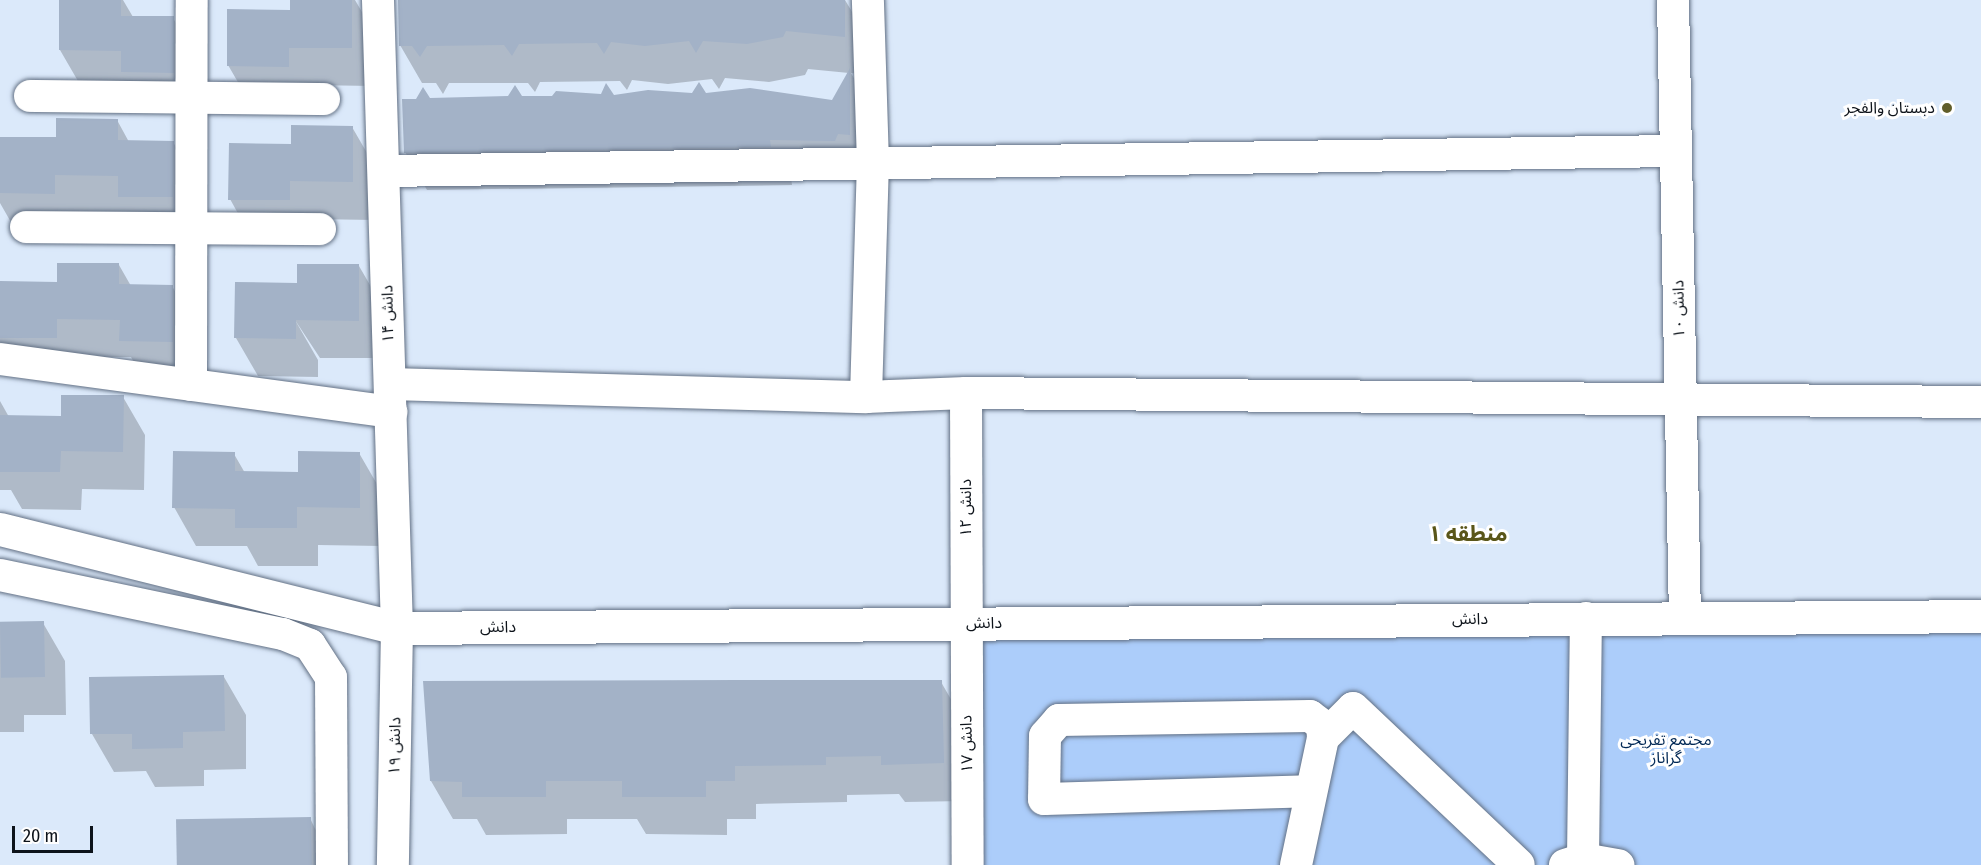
<!DOCTYPE html>
<meta charset="utf-8">
<style>
body{margin:0}
#map{position:relative;width:1981px;height:865px;overflow:hidden;background:#dbe9fa;font-family:"Fira Sans Condensed","Noto Sans Arabic",sans-serif}
div>[style]{position:absolute}
.green>*{inset:0;background:#accdfa;transform-origin:0 0}
.shadow>*{inset:0;background:#0003}
.building>*{inset:0;background:#a3b2c7;transform-origin:0 0}
.roads{filter:drop-shadow(0 0 2px #627084) drop-shadow(0 0 2px #627084)}
.street>*{height:32px;margin:-16px;padding:0 16px;transform-origin:16px;border-radius:16px;background:#fff}
.secondary>*{height:33px;margin:-16.5px;padding:0 16.5px;transform-origin:16.5px;border-radius:16.5px;background:#fff}
.dots>*{width:16px;height:16px;translate:-50% -50%;box-sizing:border-box;border:3px solid #fff;border-radius:50%}
span{translate:-50% -50%;white-space:nowrap;text-align:center;line-height:1.15;-webkit-text-stroke:6px #fff;paint-order:stroke}
.poi-label{font-size:16px;color:#0d131a}
.right{translate:-100% -50%;text-align:right}
.street-label{font-size:16px;color:#0d131a}
.park-label{font-size:16px;color:#012855}
.district-label{font-size:22px;color:#5a5619;font-weight:700}
.scale{position:absolute;left:12px;top:826px;width:81px;height:27px;box-sizing:border-box;border:3px solid #0d131a;border-top:0;padding-left:8px;font-size:18px;line-height:21px;white-space:nowrap;color:#0d131a;-webkit-text-stroke:4px #fff;paint-order:stroke}
</style>
<div id="map">
<div class="green">
<i style="left:1981px;top:632px;width:233px;height:999px;rotate:90deg"></i>
</div>
<div class="shadow">
<i style="clip-path:polygon(61px 0,123px 0,133px 17px,173px 18px,195px 56px,195px 110px,82px 88px,60px 50px)"></i>
<i style="clip-path:polygon(291px 0,355px 0,373px 31px,373px 86px,310px 85px,250px 103px,228px 65px,291px 11px)"></i>
<i style="clip-path:polygon(400px 0,845px 0,867px 37px,866px 74px,851px 73px,871px 108px,872px 173px,791px 177px,792px 185px,427px 190px,405px 152px,430px 99px,705px 94px,833px 102px,849px 73px,808px 69px,805px 75px,769px 82px,725px 78px,719px 89px,712px 79px,668px 84px,632px 80px,627px 90px,620px 81px,540px 82px,535px 92px,528px 83px,449px 83px,443px 94px,436px 83px,422px 83px,400px 45px)"></i>
<i style="clip-path:polygon(117px 120px,129px 142px,173px 142px,195px 180px,195px 235px,16px 231px,0 203px,0 138px,57px 139px)"></i>
<i style="clip-path:polygon(352px 127px,374px 165px,374px 220px,311px 219px,251px 237px,230px 199px)"></i>
<i style="clip-path:polygon(119px 265px,131px 286px,172px 286px,194px 325px,194px 379px,143px 379px,131px 357px,78px 357px,0 344px,0 282px,59px 283px)"></i>
<i style="clip-path:polygon(359px 266px,381px 304px,380px 358px,320px 358px,295px 320px,318px 360px,318px 377px,258px 376px,236px 338px,299px 284px)"></i>
<i style="clip-path:polygon(123px 397px,145px 435px,144px 490px,82px 489px,81px 510px,22px 509px,11px 490px,0 490px,0 401px,9px 417px,63px 417px)"></i>
<i style="clip-path:polygon(359px 453px,381px 491px,381px 546px,318px 545px,318px 566px,258px 566px,247px 546px,196px 546px,174px 507px,234px 454px,245px 473px,299px 473px)"></i>
<i style="clip-path:polygon(0 623px,43px 623px,65px 661px,66px 715px,24px 715px,24px 732px,0 732px)"></i>
<i style="clip-path:polygon(224px 677px,246px 715px,246px 769px,204px 770px,204px 786px,155px 787px,146px 771px,114px 772px,92px 734px)"></i>
<i style="clip-path:polygon(941px 682px,963px 720px,965px 801px,905px 802px,899px 794px,847px 795px,847px 802px,756px 804px,756px 819px,727px 819px,727px 835px,646px 834px,637px 819px,567px 819px,567px 834px,486px 835px,477px 819px,453px 819px,431px 781px)"></i>
<i style="clip-path:polygon(310px 818px,332px 865px,178px 865px)"></i>
</div>
<div class="building">
<i style="clip-path:polygon(59px 0,121px 0,121px 16px,174px 16px,174px 73px,121px 72px,121px 51px,59px 50px)"></i>
<i style="clip-path:polygon(290px 0,352px 0,352px 48px,289px 48px,289px 67px,227px 66px,227px 9px,290px 10px)"></i>
<i style="clip-path:polygon(398px 0,845px 0,845px 37px,786px 31px,783px 37px,747px 44px,703px 41px,696px 53px,689px 41px,645px 46px,611px 42px,604px 54px,597px 43px,519px 44px,512px 56px,504px 45px,427px 46px,420px 57px,412px 46px,399px 46px)"></i>
<i style="clip-path:polygon(850px 68px,850px 135px,838px 134px,835px 141px,770px 140px,771px 147px,404px 153px,402px 99px,416px 99px,423px 87px,430px 98px,508px 96px,515px 85px,522px 96px,552px 96px,556px 91px,601px 94px,606px 83px,614px 95px,648px 90px,692px 93px,699px 82px,706px 93px,750px 88px,832px 100px)"></i>
<i style="clip-path:polygon(56px 118px,118px 119px,118px 140px,174px 141px,173px 197px,118px 197px,118px 176px,55px 175px,55px 194px,0 193px,0 137px,56px 137px)"></i>
<i style="clip-path:polygon(291px 125px,353px 126px,353px 182px,290px 181px,290px 200px,228px 200px,229px 143px,291px 144px)"></i>
<i style="clip-path:polygon(57px 263px,119px 263px,119px 284px,173px 285px,173px 342px,119px 341px,120px 320px,57px 319px,57px 338px,0 338px,0 281px,57px 282px)"></i>
<i style="clip-path:polygon(297px 264px,359px 264px,359px 321px,296px 320px,296px 339px,234px 338px,235px 282px,297px 283px)"></i>
<i style="clip-path:polygon(61px 395px,124px 395px,123px 452px,61px 451px,60px 472px,0 472px,0 415px,61px 416px)"></i>
<i style="clip-path:polygon(173px 451px,235px 452px,235px 471px,298px 472px,298px 451px,360px 452px,360px 508px,297px 507px,297px 528px,235px 528px,235px 509px,172px 508px)"></i>
<i style="left:44px;top:621px;width:56px;height:44px;rotate:89deg"></i>
<i style="clip-path:polygon(224px 675px,225px 731px,183px 732px,183px 748px,132px 749px,132px 734px,90px 734px,89px 677px)"></i>
<i style="clip-path:polygon(739px 680px,942px 680px,944px 763px,881px 765px,881px 756px,826px 757px,826px 765px,735px 766px,735px 781px,706px 781px,706px 797px,622px 797px,622px 781px,546px 781px,546px 797px,462px 797px,462px 782px,430px 781px,423px 681px)"></i>
<i style="left:311px;top:817px;width:48px;height:135px;rotate:89deg"></i>
</div>
<div class="roads">
<div class="street">
<i style="left:378px;top:0;width:628px;rotate:88.27deg"></i>
<i style="left:397px;top:628px;width:237px;rotate:91deg"></i>
<i style="left:1673px;top:0;width:618px;rotate:88.89deg"></i>
<i style="left:30px;top:96px;width:294px;rotate:0.6deg"></i>
<i style="left:385px;top:171px;width:1291px;rotate:-0.89deg"></i>
<i style="left:26px;top:227px;width:294px;rotate:0.4deg"></i>
<i style="left:0;top:359px;width:395px;rotate:7.7deg"></i>
<i style="left:390px;top:384px;width:476px;rotate:1.6deg"></i>
<i style="left:866px;top:397px;width:100px;rotate:-2.3deg"></i>
<i style="left:966px;top:393px;width:1015px;rotate:0.51deg"></i>
<i style="left:191px;top:385px;width:385px;rotate:-89.9deg"></i>
<i style="left:966px;top:393px;width:472px;rotate:89.8deg"></i>
<i style="left:866px;top:397px;width:234px;rotate:-88.3deg"></i>
<i style="left:873px;top:163px;width:163px;rotate:-91.8deg"></i>
<i style="left:0;top:575px;width:289px;rotate:11.8deg"></i>
<i style="left:283px;top:634px;width:29px;rotate:22deg"></i>
<i style="left:310px;top:645px;width:38px;rotate:57deg"></i>
<i style="left:331px;top:677px;width:188px;rotate:89.7deg"></i>
<i style="left:1323px;top:738px;width:42px;rotate:-45deg"></i>
<i style="left:1353px;top:708px;width:228px;rotate:43.4deg"></i>
<i style="left:1583px;top:859px;width:241px;rotate:-89.3deg"></i>
<i style="left:1296px;top:865px;width:130px;rotate:-78deg"></i>
<i style="left:1323px;top:738px;width:13px;rotate:-94deg"></i>
<i style="left:1322px;top:725px;width:15px;rotate:-143deg"></i>
<i style="left:1310px;top:716px;width:251px;rotate:179.1deg"></i>
<i style="left:1059px;top:720px;width:21px;rotate:131deg"></i>
<i style="left:1045px;top:736px;width:63px;rotate:90.9deg"></i>
<i style="left:1044px;top:799px;width:265px;rotate:-1.7deg"></i>
<i style="left:1565px;top:865px;width:19px;rotate:-18deg"></i>
<i style="left:1583px;top:859px;width:36px;rotate:10deg"></i>
</div>
<div class="secondary">
<i style="left:0;top:529px;width:409px;rotate:14deg"></i>
<i style="left:397px;top:628px;width:1584px;rotate:-0.43deg"></i>
</div>
</div>
<div class="dots">
<i style="left:1947px;top:108px;background:#615e2a"></i>
</div>
<div class="poi-label">
<span class="right" style="left:1935px;top:108px">دبستان والفجر</span>
</div>
<div class="street-label">
<span style="left:1679px;top:309px;rotate:-91deg">دانش ۱۰</span>
<span style="left:388px;top:314px;rotate:-91deg">دانش ۱۴</span>
<span style="left:966px;top:508px;rotate:-90deg">دانش ۱۲</span>
<span style="left:1470px;top:619px">دانش</span>
<span style="left:984px;top:623px">دانش</span>
<span style="left:498px;top:627px">دانش</span>
<span style="left:967px;top:744px;rotate:-91deg">دانش ۱۷</span>
<span style="left:395px;top:746px;rotate:-89deg">دانش ۱۹</span>
</div>
<div class="park-label">
<span style="left:1666px;top:749px">مجتمع تفریحی<br>گراناز</span>
</div>
<div class="district-label">
<span style="left:1468px;top:534px">منطقه ۱</span>
</div>
<div class="scale">20 m</div>
</div>
